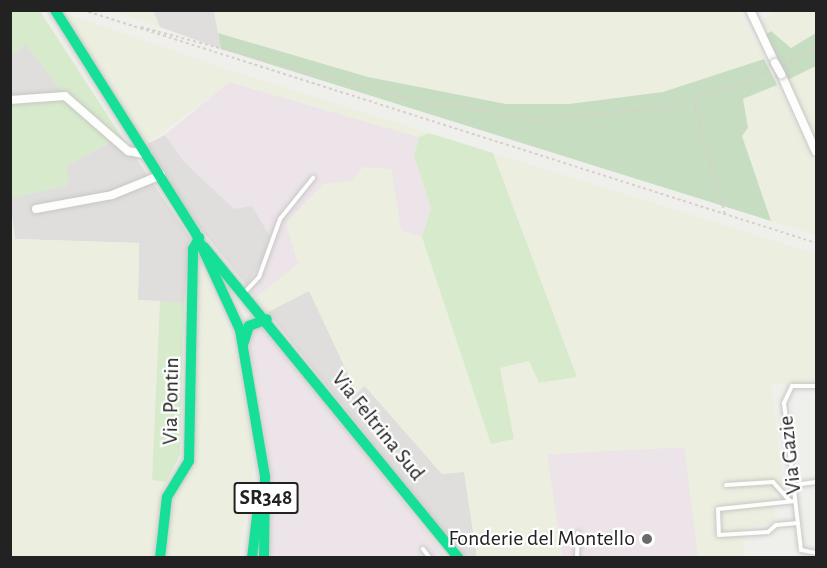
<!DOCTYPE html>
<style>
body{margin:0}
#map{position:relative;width:827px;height:568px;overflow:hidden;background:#efefeb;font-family:"Alegreya Sans",sans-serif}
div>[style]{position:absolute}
.residential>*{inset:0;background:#dfdedc}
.industrial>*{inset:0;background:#ece4e8}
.farmland>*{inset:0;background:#ecefdf}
.grass>*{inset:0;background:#d7ebcc}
.forest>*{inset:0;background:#c6ddc2}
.path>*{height:1.5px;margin-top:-0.75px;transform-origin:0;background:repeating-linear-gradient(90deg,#d8ceca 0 3px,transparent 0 6px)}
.roads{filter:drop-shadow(0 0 2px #c7c7c5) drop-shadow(0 0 2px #c7c7c5)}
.lane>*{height:4px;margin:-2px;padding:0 2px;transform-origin:2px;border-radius:2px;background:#fdfdfc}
.street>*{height:8px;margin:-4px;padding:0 4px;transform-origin:4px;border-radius:4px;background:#fdfdfc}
.fast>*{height:10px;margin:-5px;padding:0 5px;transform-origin:5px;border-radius:5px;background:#16e098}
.bridges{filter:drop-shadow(0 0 2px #c7c7c5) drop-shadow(0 0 2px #c7c7c5)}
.street-bridge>*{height:8px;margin:-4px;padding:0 4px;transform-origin:4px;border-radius:4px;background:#fdfdfc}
.dots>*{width:16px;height:16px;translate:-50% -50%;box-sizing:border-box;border:3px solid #fff;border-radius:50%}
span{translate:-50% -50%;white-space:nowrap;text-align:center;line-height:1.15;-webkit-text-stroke:4.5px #fff;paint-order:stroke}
.shield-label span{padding:2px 4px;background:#fff;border:2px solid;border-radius:4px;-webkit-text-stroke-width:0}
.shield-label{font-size:21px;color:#222;font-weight:700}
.street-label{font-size:22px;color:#222}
.poi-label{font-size:22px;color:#222}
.right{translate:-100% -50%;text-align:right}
.frame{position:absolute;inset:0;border:12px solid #222;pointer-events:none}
</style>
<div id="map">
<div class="residential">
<i style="clip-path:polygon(153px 11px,214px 11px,221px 49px,160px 27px)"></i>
<i style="clip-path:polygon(26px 43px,68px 100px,11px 104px,11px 56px)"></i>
<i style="clip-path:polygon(165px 135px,183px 155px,252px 205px,273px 241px,247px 286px,196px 223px,145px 145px)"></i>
<i style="clip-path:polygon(121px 136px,190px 238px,184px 303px,138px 300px,139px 243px,15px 239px,10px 198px,68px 185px,66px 166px)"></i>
<i style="clip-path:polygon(309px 290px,357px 393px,364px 385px,442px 474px,464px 471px,477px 557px,463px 557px,268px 312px)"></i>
</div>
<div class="industrial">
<i style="clip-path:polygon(229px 82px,419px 137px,414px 156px,431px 208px,422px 237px,401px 231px,391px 170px,352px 181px,299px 264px,256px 297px,247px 286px,273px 241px,252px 206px,234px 209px,184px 162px,165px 135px)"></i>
<i style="clip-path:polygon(262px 325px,358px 444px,446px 557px,270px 557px,272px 493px,259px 388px,247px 339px)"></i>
<i style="clip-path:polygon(685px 447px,698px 557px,562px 557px,547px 454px)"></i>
</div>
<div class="farmland">
<i style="clip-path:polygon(59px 11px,226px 69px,429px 133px,419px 137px,230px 82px,145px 145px)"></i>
<i style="clip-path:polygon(112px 11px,153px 11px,160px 27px)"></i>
<i style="clip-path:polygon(214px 11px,739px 11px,764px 59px,663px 92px,569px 104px,506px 104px,368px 77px,218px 33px)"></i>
<i style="clip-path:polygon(776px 11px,816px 11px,816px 33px,791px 48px,759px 22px)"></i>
<i style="clip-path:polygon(816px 66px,816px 141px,787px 80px)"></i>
<i style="clip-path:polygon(777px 85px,816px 164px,816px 235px,771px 221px,742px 136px,743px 99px)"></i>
<i style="clip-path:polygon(493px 153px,816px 254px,816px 384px,771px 384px,784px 489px,772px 493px,775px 522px,743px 529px,744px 557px,698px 557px,684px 447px,547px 454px,562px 557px,477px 557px,464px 472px,442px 474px,365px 385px,357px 393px,309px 291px,268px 312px,256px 297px,298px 264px,286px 223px,323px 184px,352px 181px,363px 167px,391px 169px,401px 231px,422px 237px,491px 443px,514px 439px,499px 368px,529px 361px,539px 383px,577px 377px)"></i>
<i style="clip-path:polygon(10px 220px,15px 239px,139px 243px,138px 300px,160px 301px,152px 480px,166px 482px,152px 557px,11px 557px)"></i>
<i style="clip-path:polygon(197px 254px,232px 340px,250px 432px,253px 471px,238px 557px,163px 558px,175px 488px,186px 473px)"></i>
</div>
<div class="grass">
<i style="clip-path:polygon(11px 11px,40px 11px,121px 136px,66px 166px,69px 185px,11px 198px,11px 104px,67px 99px,26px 44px,11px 56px)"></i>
<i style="clip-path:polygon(429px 133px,493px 153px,577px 377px,539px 383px,529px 361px,500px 368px,514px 439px,491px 444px,422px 237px,431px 208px,414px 156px,419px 137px)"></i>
<i style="clip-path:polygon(160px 301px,184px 303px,180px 455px,166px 482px,152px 480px)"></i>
</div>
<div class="forest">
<i style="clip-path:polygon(771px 31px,791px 48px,816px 33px,816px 66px,787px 80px,765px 35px)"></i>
<i style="clip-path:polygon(218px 33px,368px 77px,506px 104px,569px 104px,663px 92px,764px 59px,777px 85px,743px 99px,748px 128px,742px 136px,771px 221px,231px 52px,221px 49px)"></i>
</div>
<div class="path">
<i style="left:83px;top:10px;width:769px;rotate:17.63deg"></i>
<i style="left:141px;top:27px;width:267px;rotate:15deg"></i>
<i style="left:399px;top:96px;width:133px;rotate:10deg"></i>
<i style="left:530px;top:119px;width:133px;rotate:-4.7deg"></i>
<i style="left:663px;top:108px;width:114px;rotate:-18.9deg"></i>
<i style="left:784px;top:65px;width:37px;rotate:-29deg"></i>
<i style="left:699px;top:99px;width:9px;rotate:117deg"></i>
<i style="left:695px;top:107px;width:111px;rotate:74.3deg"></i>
</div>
<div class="roads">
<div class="lane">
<i style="left:245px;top:292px;width:21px;rotate:-47deg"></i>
<i style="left:259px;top:277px;width:62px;rotate:-70.1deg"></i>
<i style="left:280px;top:219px;width:53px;rotate:-51.2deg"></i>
<i style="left:816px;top:386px;width:24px;rotate:180deg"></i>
<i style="left:792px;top:386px;width:19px;rotate:115deg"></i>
<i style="left:784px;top:403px;width:148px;rotate:83.4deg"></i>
<i style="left:801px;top:550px;width:15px;rotate:11deg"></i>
<i style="left:726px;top:485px;width:47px;rotate:-3.7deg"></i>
<i style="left:773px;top:482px;width:25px;rotate:48deg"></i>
<i style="left:794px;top:485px;width:22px;rotate:-8deg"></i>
<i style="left:795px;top:501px;width:77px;rotate:174.1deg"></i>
<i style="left:718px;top:509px;width:26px;rotate:88deg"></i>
<i style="left:719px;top:535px;width:49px;rotate:-3.5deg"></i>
<i style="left:768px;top:532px;width:11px;rotate:-41deg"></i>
<i style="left:776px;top:525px;width:22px;rotate:-5deg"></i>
<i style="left:423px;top:549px;width:11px;rotate:52deg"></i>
<i style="left:577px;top:558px;width:25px;rotate:-88deg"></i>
</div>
<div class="street">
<i style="left:750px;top:10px;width:59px;rotate:64.7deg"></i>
<i style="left:781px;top:74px;width:85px;rotate:65.8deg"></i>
<i style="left:10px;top:100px;width:55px;rotate:-4.2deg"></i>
<i style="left:65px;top:96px;width:84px;rotate:41.1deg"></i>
<i style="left:128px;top:151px;width:20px;rotate:11deg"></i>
<i style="left:36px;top:209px;width:77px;rotate:-10.4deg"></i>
<i style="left:112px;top:195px;width:53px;rotate:-22.2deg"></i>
</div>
<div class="fast">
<i style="left:55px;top:10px;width:262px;rotate:57.8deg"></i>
<i style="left:195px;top:232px;width:108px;rotate:65.3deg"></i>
<i style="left:240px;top:330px;width:149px;rotate:80.3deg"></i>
<i style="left:265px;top:477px;width:81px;rotate:90.7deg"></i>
<i style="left:204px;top:247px;width:402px;rotate:50.7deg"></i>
<i style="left:244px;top:342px;width:17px;rotate:-73deg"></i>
<i style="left:249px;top:326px;width:19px;rotate:-21deg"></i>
<i style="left:160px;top:558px;width:61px;rotate:-83.5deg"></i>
<i style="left:167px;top:497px;width:42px;rotate:-58.6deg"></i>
<i style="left:189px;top:461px;width:212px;rotate:-88.9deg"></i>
<i style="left:193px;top:249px;width:13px;rotate:-61deg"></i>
<i style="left:252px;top:558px;width:59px;rotate:-83.2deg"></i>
</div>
</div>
<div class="bridges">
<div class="street-bridge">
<i style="left:775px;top:63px;width:13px;rotate:61deg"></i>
</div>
</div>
<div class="dots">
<i style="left:647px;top:539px;background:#6a6a68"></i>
</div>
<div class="shield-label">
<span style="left:266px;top:498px">SR348</span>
</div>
<div class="street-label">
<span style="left:171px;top:401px;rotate:-89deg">Via Pontin</span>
<span style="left:378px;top:426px;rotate:51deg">Via Feltrina Sud</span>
<span style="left:790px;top:455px;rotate:-96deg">Via Gazie</span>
</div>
<div class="poi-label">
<span class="right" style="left:635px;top:539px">Fonderie del Montello</span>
</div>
<div class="frame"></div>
</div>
